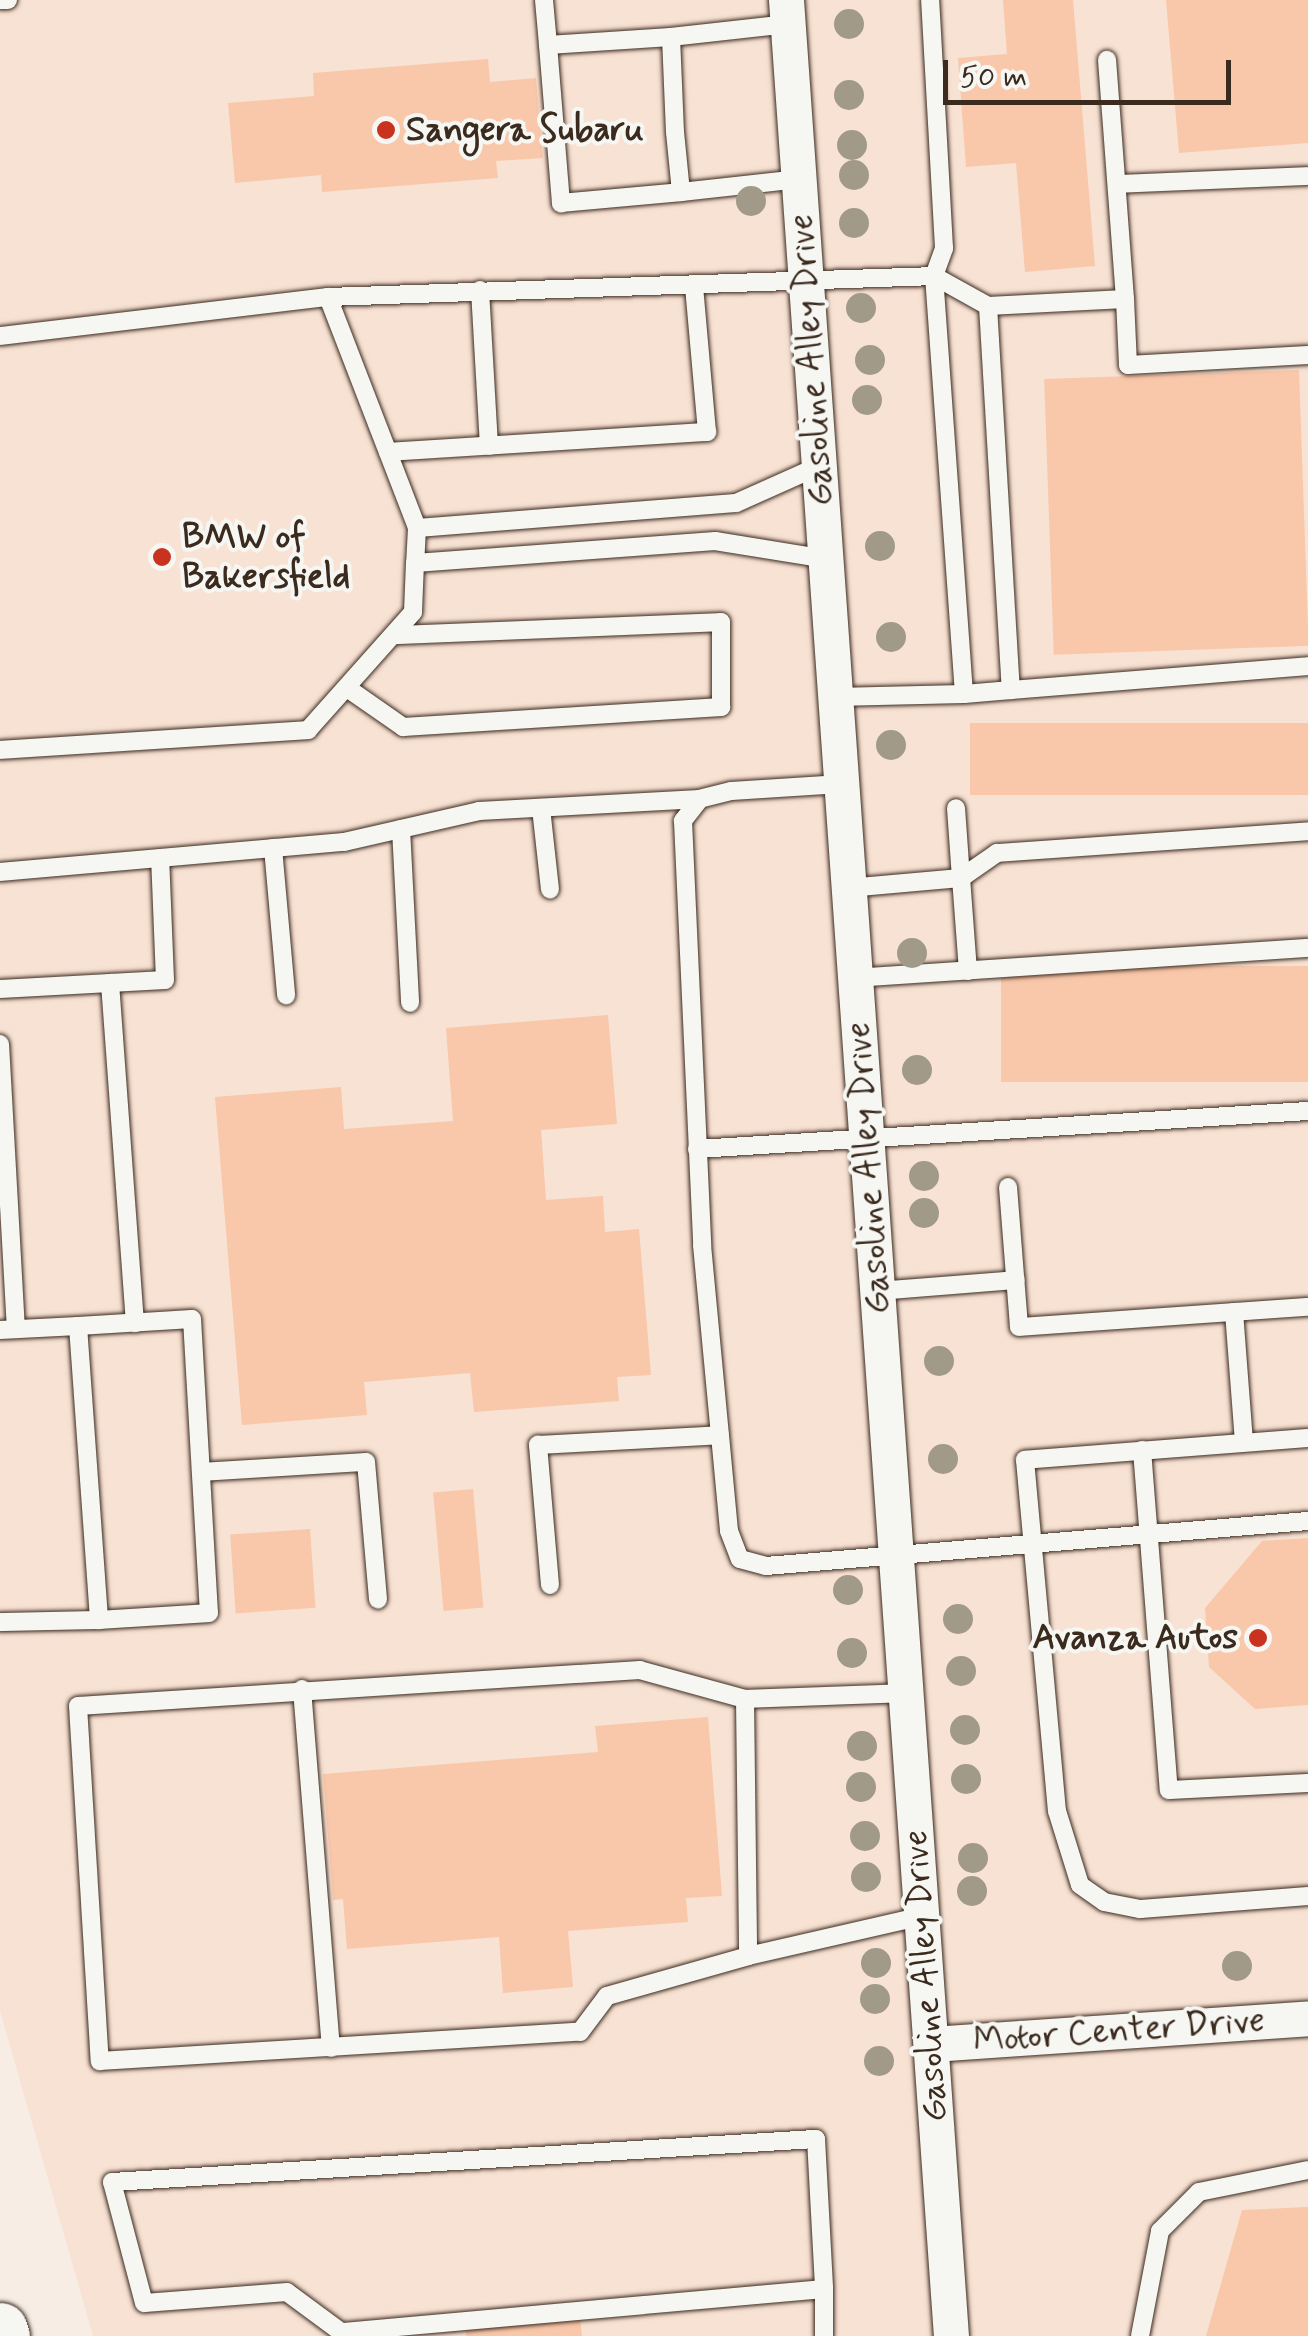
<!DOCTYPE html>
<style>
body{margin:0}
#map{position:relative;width:1308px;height:2336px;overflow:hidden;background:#f7ede4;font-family:Mynerve,sans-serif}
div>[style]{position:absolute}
.built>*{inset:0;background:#f8e2d3}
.building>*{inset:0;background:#f9c7aa;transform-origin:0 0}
.roads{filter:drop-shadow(0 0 2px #3b2a1e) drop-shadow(0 0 2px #3b2a1e)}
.lane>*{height:18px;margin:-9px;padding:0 9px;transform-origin:9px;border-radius:9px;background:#f6f6f2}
.street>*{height:35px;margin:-17.5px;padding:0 17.5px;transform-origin:17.5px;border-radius:17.5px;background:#f6f6f2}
.highway>*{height:55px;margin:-27.5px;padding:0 27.5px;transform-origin:27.5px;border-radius:27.5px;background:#f6f6f2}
.trees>*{width:30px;height:30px;margin:-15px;border-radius:50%;background:#a19a88}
.dots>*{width:28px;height:28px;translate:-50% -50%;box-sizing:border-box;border:5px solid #f6f6f2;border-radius:50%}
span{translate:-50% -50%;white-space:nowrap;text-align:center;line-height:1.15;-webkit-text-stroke:8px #f6f6f2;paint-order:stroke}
.poi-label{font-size:35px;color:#3b2a1e;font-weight:700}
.left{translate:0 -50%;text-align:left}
.right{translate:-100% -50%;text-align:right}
.street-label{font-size:35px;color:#3b2a1e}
.scale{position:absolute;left:943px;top:60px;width:288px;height:45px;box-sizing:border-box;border:5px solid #3b2a1e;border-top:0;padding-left:12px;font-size:30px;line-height:35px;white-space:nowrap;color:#3b2a1e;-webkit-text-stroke:8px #f6f6f2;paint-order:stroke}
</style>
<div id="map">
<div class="built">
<i style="clip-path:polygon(0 0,1308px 0,1308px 2336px,93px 2336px,0 2011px)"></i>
</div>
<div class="building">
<i style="clip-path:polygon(1003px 0,1073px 0,1095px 266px,1025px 272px,1016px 163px,966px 167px,958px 58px,1007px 54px)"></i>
<i style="clip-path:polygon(1166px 0,1308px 0,1308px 143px,1179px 153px)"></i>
<i style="clip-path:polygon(488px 59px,490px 82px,536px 78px,543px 158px,496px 161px,498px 178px,322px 192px,321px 175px,235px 183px,228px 103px,314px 96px,313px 73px)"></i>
<i style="left:1299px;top:370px;width:276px;height:255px;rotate:88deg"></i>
<i style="left:1308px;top:723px;width:72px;height:338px;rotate:90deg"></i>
<i style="left:1308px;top:966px;width:116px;height:307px;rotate:90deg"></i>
<i style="clip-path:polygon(608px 1015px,617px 1124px,541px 1130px,546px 1200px,603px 1196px,605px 1232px,639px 1229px,651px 1375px,617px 1377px,619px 1401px,474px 1412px,470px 1373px,364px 1382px,367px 1415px,242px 1425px,215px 1097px,341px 1087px,344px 1129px,453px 1121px,446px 1028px)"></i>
<i style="left:473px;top:1489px;width:119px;height:40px;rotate:85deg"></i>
<i style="left:310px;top:1529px;width:79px;height:80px;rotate:86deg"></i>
<i style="clip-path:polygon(1308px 1538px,1308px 1705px,1255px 1709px,1209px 1667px,1205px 1608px,1262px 1541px)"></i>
<i style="clip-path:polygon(708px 1717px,722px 1896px,686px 1898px,688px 1922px,568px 1931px,573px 1987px,503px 1993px,499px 1937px,347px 1949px,343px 1899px,333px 1900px,323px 1774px,598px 1752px,595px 1726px)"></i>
<i style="clip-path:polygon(1308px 2207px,1308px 2336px,1206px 2336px,1242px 2210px)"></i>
<i style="clip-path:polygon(580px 2317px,582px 2336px,466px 2336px,466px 2326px)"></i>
</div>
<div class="roads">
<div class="lane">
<i style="left:0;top:0;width:8px"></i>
<i style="left:544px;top:0;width:45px;rotate:84.9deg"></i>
<i style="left:548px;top:45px;width:123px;rotate:-3.7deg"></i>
<i style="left:788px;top:24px;width:118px;rotate:173.7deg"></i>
<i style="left:671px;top:37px;width:95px;rotate:87.6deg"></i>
<i style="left:675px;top:132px;width:60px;rotate:84.3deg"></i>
<i style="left:681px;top:192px;width:119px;rotate:-6.3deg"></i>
<i style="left:548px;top:45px;width:159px;rotate:85.3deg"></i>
<i style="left:561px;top:203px;width:121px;rotate:-5.2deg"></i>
<i style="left:1117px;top:184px;width:191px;rotate:-2.4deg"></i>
<i style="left:480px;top:290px;width:156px;rotate:86.7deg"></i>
<i style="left:328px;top:297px;width:606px;rotate:-1.98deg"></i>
<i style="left:934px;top:276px;width:30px;rotate:-70deg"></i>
<i style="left:944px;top:248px;width:248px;rotate:-93.2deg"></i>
<i style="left:1125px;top:299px;width:66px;rotate:87.4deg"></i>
<i style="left:1128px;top:365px;width:180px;rotate:-3.2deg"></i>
<i style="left:988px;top:306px;width:137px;rotate:-2.9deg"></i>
<i style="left:1125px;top:299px;width:240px;rotate:-94.3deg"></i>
<i style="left:0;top:336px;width:330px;rotate:-6.8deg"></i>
<i style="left:328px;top:297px;width:248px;rotate:68.9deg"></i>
<i style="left:417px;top:528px;width:35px;rotate:93deg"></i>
<i style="left:388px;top:452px;width:320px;rotate:-3.6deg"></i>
<i style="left:707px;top:432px;width:148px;rotate:-95.1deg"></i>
<i style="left:417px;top:528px;width:320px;rotate:-4.5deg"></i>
<i style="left:736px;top:503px;width:91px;rotate:-24deg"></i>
<i style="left:350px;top:690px;width:65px;rotate:34.9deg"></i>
<i style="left:403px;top:727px;width:319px;rotate:-3.6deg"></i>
<i style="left:721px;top:707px;width:85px;rotate:-90deg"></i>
<i style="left:721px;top:622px;width:326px;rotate:177.7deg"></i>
<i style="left:1011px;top:690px;width:298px;rotate:-4.6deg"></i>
<i style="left:835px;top:697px;width:129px;rotate:-1.3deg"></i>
<i style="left:964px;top:694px;width:419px;rotate:-94.1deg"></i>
<i style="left:934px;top:276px;width:62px;rotate:29.1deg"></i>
<i style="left:988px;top:306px;width:385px;rotate:86.6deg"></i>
<i style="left:1011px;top:690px;width:47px;rotate:175.1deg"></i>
<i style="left:0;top:750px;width:309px;rotate:-3.7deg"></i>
<i style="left:308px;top:730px;width:158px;rotate:-48.3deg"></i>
<i style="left:413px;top:612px;width:49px;rotate:-87.7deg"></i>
<i style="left:415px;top:563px;width:301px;rotate:-4.2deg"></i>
<i style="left:715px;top:541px;width:112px;rotate:9.2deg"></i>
<i style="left:841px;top:784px;width:110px;rotate:176.4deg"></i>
<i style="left:731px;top:791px;width:32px;rotate:166deg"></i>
<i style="left:700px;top:799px;width:28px;rotate:128deg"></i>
<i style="left:683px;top:821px;width:424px;rotate:87.4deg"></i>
<i style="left:702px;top:1245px;width:287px;rotate:84.6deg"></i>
<i style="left:729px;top:1531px;width:30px;rotate:69deg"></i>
<i style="left:740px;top:1559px;width:27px;rotate:15deg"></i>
<i style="left:766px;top:1566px;width:544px;rotate:-4.75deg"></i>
<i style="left:541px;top:808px;width:82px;rotate:83.7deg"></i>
<i style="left:401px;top:829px;width:174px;rotate:87deg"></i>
<i style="left:273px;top:848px;width:148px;rotate:84.9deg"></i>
<i style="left:0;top:872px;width:345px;rotate:-5deg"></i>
<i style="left:344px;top:842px;width:139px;rotate:-12.9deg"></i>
<i style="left:479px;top:811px;width:221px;rotate:-3.1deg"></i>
<i style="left:848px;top:888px;width:113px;rotate:-5.1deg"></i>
<i style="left:961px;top:878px;width:70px;rotate:-94.1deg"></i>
<i style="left:968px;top:971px;width:93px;rotate:-94.3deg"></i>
<i style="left:961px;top:878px;width:44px;rotate:-34.8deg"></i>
<i style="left:997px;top:853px;width:312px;rotate:-4deg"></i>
<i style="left:855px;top:978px;width:454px;rotate:-3.8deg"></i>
<i style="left:110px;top:983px;width:341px;rotate:85.8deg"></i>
<i style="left:0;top:989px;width:165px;rotate:-3.1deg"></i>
<i style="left:165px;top:980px;width:122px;rotate:-92.3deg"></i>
<i style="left:0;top:1044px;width:285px;rotate:86.8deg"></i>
<i style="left:697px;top:1149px;width:612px;rotate:-3.56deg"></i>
<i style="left:1008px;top:1187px;width:140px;rotate:85.5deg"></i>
<i style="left:1019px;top:1327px;width:290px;rotate:-4deg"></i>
<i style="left:877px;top:1291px;width:139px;rotate:-4.5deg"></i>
<i style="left:1234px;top:1312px;width:130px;rotate:85.6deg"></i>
<i style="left:78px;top:1326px;width:114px;rotate:-3.5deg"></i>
<i style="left:192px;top:1319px;width:294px;rotate:86.7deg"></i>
<i style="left:209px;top:1613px;width:110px;rotate:176.4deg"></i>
<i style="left:0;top:1330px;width:78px;rotate:-2.9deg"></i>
<i style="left:78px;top:1326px;width:295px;rotate:85.9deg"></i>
<i style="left:99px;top:1620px;width:99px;rotate:178.8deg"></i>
<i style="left:1308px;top:1438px;width:284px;rotate:175.6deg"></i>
<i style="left:1025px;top:1460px;width:352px;rotate:84.8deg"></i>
<i style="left:1057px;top:1811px;width:77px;rotate:72.7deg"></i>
<i style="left:1080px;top:1885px;width:29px;rotate:35deg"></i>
<i style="left:1104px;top:1902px;width:37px;rotate:11deg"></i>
<i style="left:1140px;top:1909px;width:169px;rotate:-4.4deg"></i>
<i style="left:1142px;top:1450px;width:341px;rotate:85.5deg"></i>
<i style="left:1169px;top:1790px;width:139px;rotate:-2.9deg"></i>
<i style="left:201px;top:1472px;width:165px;rotate:-3.5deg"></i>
<i style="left:366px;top:1462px;width:138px;rotate:85deg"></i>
<i style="left:550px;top:1585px;width:141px;rotate:-94.9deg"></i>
<i style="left:538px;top:1445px;width:182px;rotate:-3.1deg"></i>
<i style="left:302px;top:1689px;width:360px;rotate:85.4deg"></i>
<i style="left:906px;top:1693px;width:161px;rotate:177.9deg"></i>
<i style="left:745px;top:1699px;width:257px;rotate:89.3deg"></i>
<i style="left:748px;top:1956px;width:179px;rotate:-12.9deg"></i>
<i style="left:745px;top:1699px;width:109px;rotate:-164.6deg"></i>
<i style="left:640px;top:1670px;width:563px;rotate:176.33deg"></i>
<i style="left:78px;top:1706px;width:356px;rotate:86.5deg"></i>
<i style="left:100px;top:2061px;width:481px;rotate:-3.5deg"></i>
<i style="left:580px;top:2032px;width:45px;rotate:-53.1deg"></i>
<i style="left:607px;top:1996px;width:147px;rotate:-15.8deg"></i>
<i style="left:824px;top:2289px;width:485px;rotate:174.9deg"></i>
<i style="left:341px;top:2332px;width:67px;rotate:-143.5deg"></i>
<i style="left:287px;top:2292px;width:143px;rotate:175.6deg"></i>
<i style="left:144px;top:2303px;width:125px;rotate:-104.8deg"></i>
<i style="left:112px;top:2182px;width:705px;rotate:-3.5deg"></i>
<i style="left:816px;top:2139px;width:150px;rotate:86.9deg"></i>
<i style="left:824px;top:2289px;width:47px;rotate:90deg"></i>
<i style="left:1140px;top:2336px;width:107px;rotate:-79.2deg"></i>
<i style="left:1160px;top:2231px;width:55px;rotate:-45deg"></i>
<i style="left:1199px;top:2192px;width:111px;rotate:-11.4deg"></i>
</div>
<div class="street">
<i style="left:786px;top:0;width:2342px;rotate:85.96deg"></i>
<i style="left:931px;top:2044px;width:378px;rotate:-3.9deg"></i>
</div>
<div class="highway">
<i style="left:0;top:2330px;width:6px;rotate:72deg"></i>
</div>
</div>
<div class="trees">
<i style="left:849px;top:24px"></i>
<i style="left:849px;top:95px"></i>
<i style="left:852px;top:145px"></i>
<i style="left:854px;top:175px"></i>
<i style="left:751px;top:201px"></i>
<i style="left:854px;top:223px"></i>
<i style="left:861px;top:308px"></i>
<i style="left:870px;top:360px"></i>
<i style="left:867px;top:400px"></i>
<i style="left:880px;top:546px"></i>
<i style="left:891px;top:637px"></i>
<i style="left:891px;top:745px"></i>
<i style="left:912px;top:953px"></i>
<i style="left:917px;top:1070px"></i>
<i style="left:924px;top:1176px"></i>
<i style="left:924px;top:1213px"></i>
<i style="left:939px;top:1361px"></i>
<i style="left:943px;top:1459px"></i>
<i style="left:848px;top:1590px"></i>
<i style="left:958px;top:1619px"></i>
<i style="left:852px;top:1653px"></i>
<i style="left:961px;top:1671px"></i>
<i style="left:965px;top:1730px"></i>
<i style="left:862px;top:1746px"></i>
<i style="left:966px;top:1779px"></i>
<i style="left:861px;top:1787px"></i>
<i style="left:865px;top:1836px"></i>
<i style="left:973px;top:1858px"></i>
<i style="left:866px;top:1877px"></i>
<i style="left:972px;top:1891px"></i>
<i style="left:876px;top:1963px"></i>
<i style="left:1237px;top:1966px"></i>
<i style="left:875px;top:1999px"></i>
<i style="left:879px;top:2061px"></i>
</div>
<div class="dots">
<i style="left:386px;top:130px;background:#c8321e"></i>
<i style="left:162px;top:557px;background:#c8321e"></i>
<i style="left:1258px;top:1638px;background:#c8321e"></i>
</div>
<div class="poi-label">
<span class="left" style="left:406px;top:130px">Sangera Subaru</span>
<span class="left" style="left:182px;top:557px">BMW of<br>Bakersfield</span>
<span class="right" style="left:1238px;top:1638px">Avanza Autos</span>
</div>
<div class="street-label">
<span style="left:812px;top:360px;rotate:-94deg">Gasoline Alley Drive</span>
<span style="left:869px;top:1168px;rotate:-94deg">Gasoline Alley Drive</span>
<span style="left:926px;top:1976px;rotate:-94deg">Gasoline Alley Drive</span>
<span style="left:1119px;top:2031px;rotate:-4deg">Motor Center Drive</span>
</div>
<div class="scale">50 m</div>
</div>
